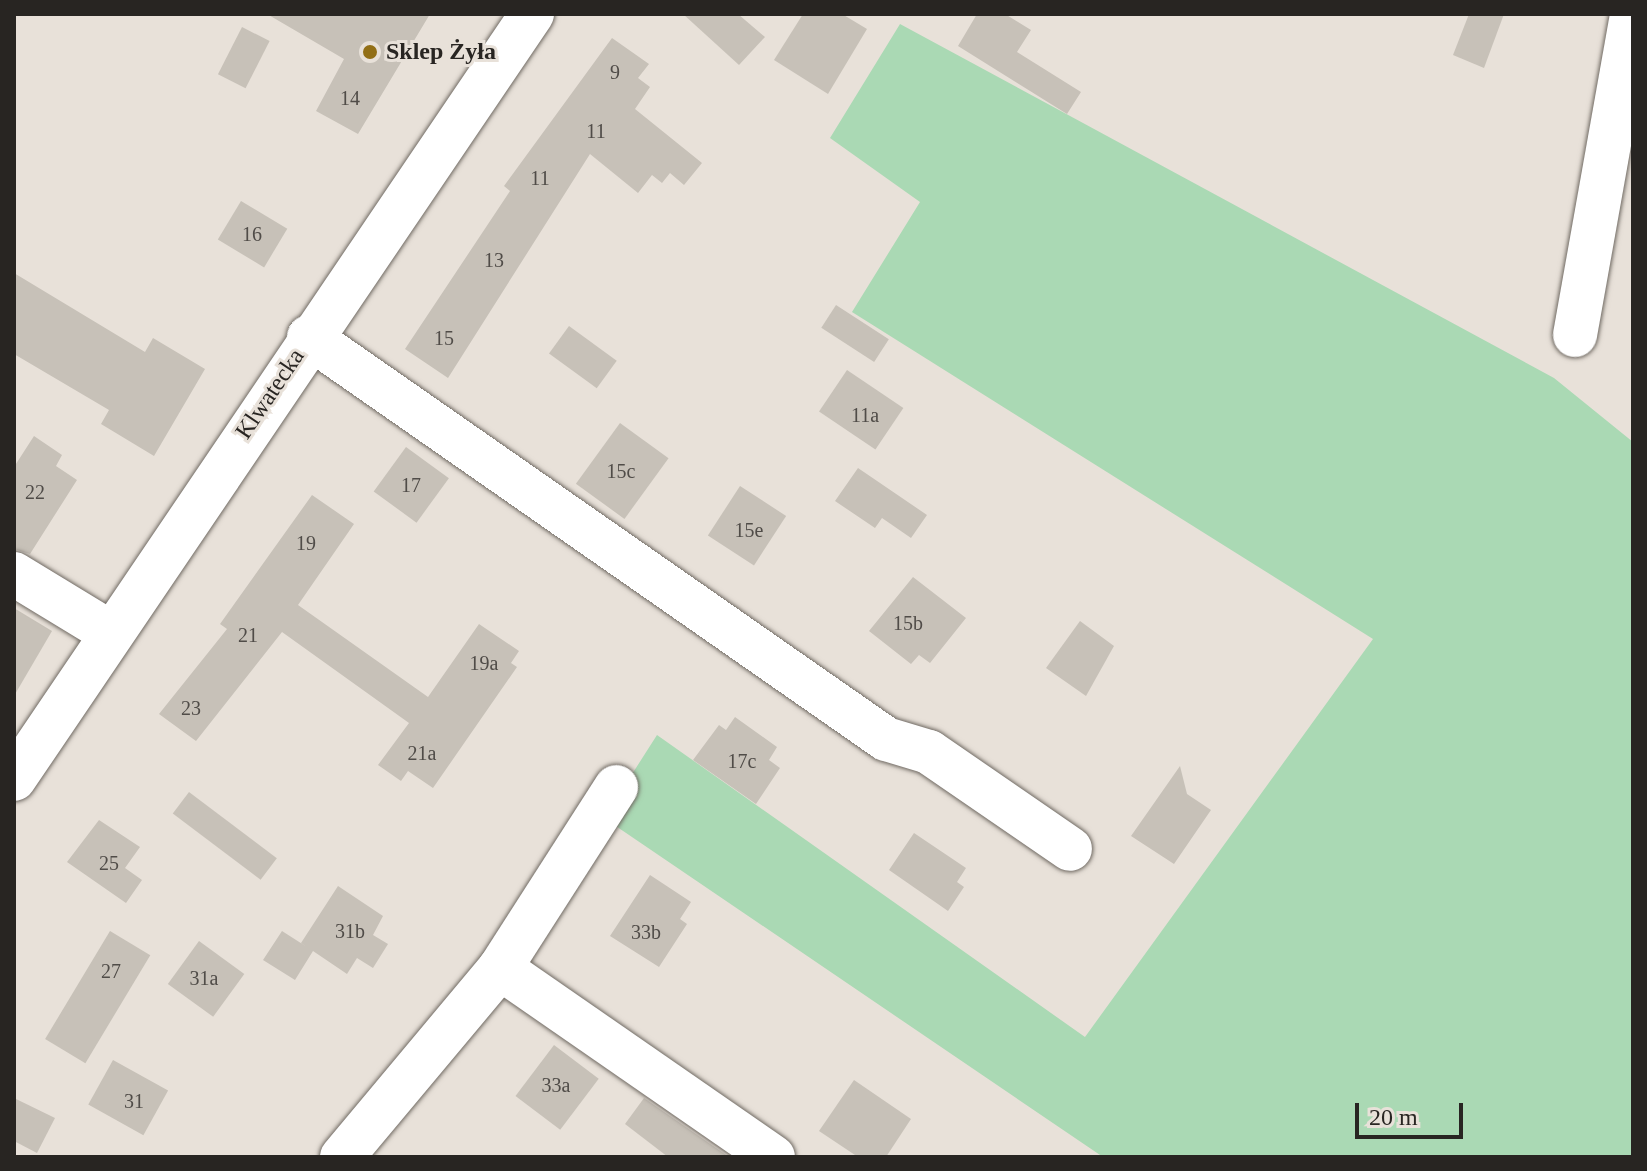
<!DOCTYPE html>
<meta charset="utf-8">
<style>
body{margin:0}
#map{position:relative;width:1647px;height:1171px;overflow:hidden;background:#e8e1d9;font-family:Georgia,serif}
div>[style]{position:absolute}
.green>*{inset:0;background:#aad9b4}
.building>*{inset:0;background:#c7c1b8;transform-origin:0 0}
.roads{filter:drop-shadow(0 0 2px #706a63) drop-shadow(0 0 2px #706a63)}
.minor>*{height:44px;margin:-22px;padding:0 22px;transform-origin:22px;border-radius:22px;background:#fff}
.dots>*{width:22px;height:22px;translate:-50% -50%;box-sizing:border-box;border:4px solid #e8e1d9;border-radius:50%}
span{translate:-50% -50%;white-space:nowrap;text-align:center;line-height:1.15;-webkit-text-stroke:6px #e8e1d9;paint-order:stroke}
.number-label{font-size:20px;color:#504c48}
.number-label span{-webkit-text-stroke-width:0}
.poi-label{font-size:24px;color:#282522;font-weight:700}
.left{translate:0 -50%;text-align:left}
.street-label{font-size:24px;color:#282522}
.frame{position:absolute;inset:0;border:16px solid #282522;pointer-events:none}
.scale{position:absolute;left:1355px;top:1103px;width:108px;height:36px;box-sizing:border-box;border:4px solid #282522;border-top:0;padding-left:10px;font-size:24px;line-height:28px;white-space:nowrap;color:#282522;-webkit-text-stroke:6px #e8e1d9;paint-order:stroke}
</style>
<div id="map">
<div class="green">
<i style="clip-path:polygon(900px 24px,1554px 378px,1633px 442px,1633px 1157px,1103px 1157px,604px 818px,657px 735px,1085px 1037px,1373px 639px,852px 312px,920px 202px,830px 138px)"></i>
</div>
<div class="building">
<i style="clip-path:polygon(267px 14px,430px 14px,358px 134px,316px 111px,344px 59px)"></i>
<i style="clip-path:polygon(683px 14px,738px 14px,765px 37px,739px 65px)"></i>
<i style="clip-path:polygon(803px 14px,842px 14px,867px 29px,828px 94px,774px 60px)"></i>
<i style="clip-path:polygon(977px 14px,1005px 14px,1031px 30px,1017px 52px,1081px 92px,1067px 114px,958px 46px)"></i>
<i style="clip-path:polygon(1469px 14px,1504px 14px,1484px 68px,1453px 55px)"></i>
<i style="left:242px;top:27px;width:31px;height:53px;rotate:27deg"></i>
<i style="clip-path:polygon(612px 38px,649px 64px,638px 78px,650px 87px,635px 109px,702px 163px,684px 185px,670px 173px,662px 183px,652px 175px,638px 193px,590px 154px,448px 378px,405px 349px,510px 191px,504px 186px)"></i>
<i style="left:241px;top:201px;width:54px;height:45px;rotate:31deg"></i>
<i style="clip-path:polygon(14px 273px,145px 352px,153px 338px,205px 369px,154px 456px,101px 424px,109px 410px,14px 354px)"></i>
<i style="left:836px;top:305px;width:63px;height:27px;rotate:33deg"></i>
<i style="left:569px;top:326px;width:59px;height:34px;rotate:36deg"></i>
<i style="left:847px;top:370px;width:68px;height:50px;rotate:34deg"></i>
<i style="left:620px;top:423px;width:60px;height:75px;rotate:36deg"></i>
<i style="clip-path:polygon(34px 436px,62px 455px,56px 466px,77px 480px,30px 554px,14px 549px,14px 467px)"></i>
<i style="left:406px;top:447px;width:53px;height:55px;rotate:36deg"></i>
<i style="clip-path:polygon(858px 468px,927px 515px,911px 538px,882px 518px,875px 528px,835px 501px)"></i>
<i style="left:740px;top:486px;width:55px;height:59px;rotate:33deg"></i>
<i style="clip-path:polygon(312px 495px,354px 524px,298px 605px,428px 697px,479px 624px,519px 651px,511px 663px,517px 667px,433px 788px,408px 771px,401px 781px,378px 765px,409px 723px,282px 632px,196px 741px,159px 714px,227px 629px,220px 624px)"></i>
<i style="clip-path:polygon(913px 577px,966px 618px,930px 663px,919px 655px,911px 664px,869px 631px)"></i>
<i style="clip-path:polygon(14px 608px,52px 631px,14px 696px)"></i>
<i style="clip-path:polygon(1080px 621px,1114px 646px,1086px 696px,1046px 668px)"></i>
<i style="clip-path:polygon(735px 717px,777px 747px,769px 760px,780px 768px,756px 804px,693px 760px,719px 725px,726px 730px)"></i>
<i style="clip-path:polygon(1180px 766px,1187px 794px,1211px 810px,1174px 864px,1131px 836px)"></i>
<i style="left:189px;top:792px;width:110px;height:27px;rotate:37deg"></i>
<i style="clip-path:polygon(99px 820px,140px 847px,125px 868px,142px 880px,126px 903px,67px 862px)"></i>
<i style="clip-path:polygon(914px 833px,966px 868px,957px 882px,964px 887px,948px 911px,889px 870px)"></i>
<i style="clip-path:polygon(650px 875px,691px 902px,680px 919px,687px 924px,659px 967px,610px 936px)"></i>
<i style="clip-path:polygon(338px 886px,383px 916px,373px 935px,388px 944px,373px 968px,357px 958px,347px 974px,313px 951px,295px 980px,263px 960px,282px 931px,307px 947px,301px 943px)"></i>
<i style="left:110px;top:931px;width:47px;height:126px;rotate:31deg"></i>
<i style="left:199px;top:941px;width:56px;height:53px;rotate:36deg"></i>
<i style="left:554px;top:1045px;width:56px;height:64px;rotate:37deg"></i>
<i style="left:113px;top:1060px;width:63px;height:51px;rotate:29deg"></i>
<i style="clip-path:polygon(854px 1080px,911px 1119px,886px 1157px,858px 1157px,819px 1131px)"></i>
<i style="clip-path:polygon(14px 1098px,55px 1118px,37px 1153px,14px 1141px)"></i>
<i style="clip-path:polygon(644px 1098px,729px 1157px,668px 1157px,625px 1124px)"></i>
</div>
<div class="roads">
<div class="minor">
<i style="left:1575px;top:335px;width:326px;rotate:-79.9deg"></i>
<i style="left:309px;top:337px;width:703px;rotate:34.87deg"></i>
<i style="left:886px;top:739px;width:45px;rotate:16.8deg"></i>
<i style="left:929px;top:752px;width:171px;rotate:34.5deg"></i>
<i style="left:14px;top:574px;width:114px;rotate:31.3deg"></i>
<i style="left:14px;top:779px;width:924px;rotate:-55.9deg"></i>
<i style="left:500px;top:968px;width:332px;rotate:34.7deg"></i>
<i style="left:342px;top:1157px;width:246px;rotate:-50.1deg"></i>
<i style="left:500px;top:968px;width:215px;rotate:-57.3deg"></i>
</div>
</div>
<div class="dots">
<i style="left:370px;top:52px;background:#926f16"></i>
</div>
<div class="number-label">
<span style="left:615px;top:72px">9</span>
<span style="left:350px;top:98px">14</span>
<span style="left:596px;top:131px">11</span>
<span style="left:540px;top:178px">11</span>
<span style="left:252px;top:234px">16</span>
<span style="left:494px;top:260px">13</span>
<span style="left:444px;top:338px">15</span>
<span style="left:865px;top:415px">11a</span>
<span style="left:621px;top:471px">15c</span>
<span style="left:411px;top:485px">17</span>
<span style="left:35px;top:492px">22</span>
<span style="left:749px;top:530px">15e</span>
<span style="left:306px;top:543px">19</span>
<span style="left:908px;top:623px">15b</span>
<span style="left:248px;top:635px">21</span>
<span style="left:484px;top:663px">19a</span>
<span style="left:191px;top:708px">23</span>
<span style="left:422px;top:753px">21a</span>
<span style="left:742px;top:761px">17c</span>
<span style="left:109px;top:863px">25</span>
<span style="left:350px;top:931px">31b</span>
<span style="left:646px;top:932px">33b</span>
<span style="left:111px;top:971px">27</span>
<span style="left:204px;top:978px">31a</span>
<span style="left:556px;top:1085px">33a</span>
<span style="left:134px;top:1101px">31</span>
</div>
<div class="poi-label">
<span class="left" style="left:386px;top:52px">Sklep Żyła</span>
</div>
<div class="street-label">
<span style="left:270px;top:394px;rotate:-56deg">Klwatecka</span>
</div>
<div class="frame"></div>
<div class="scale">20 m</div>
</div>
